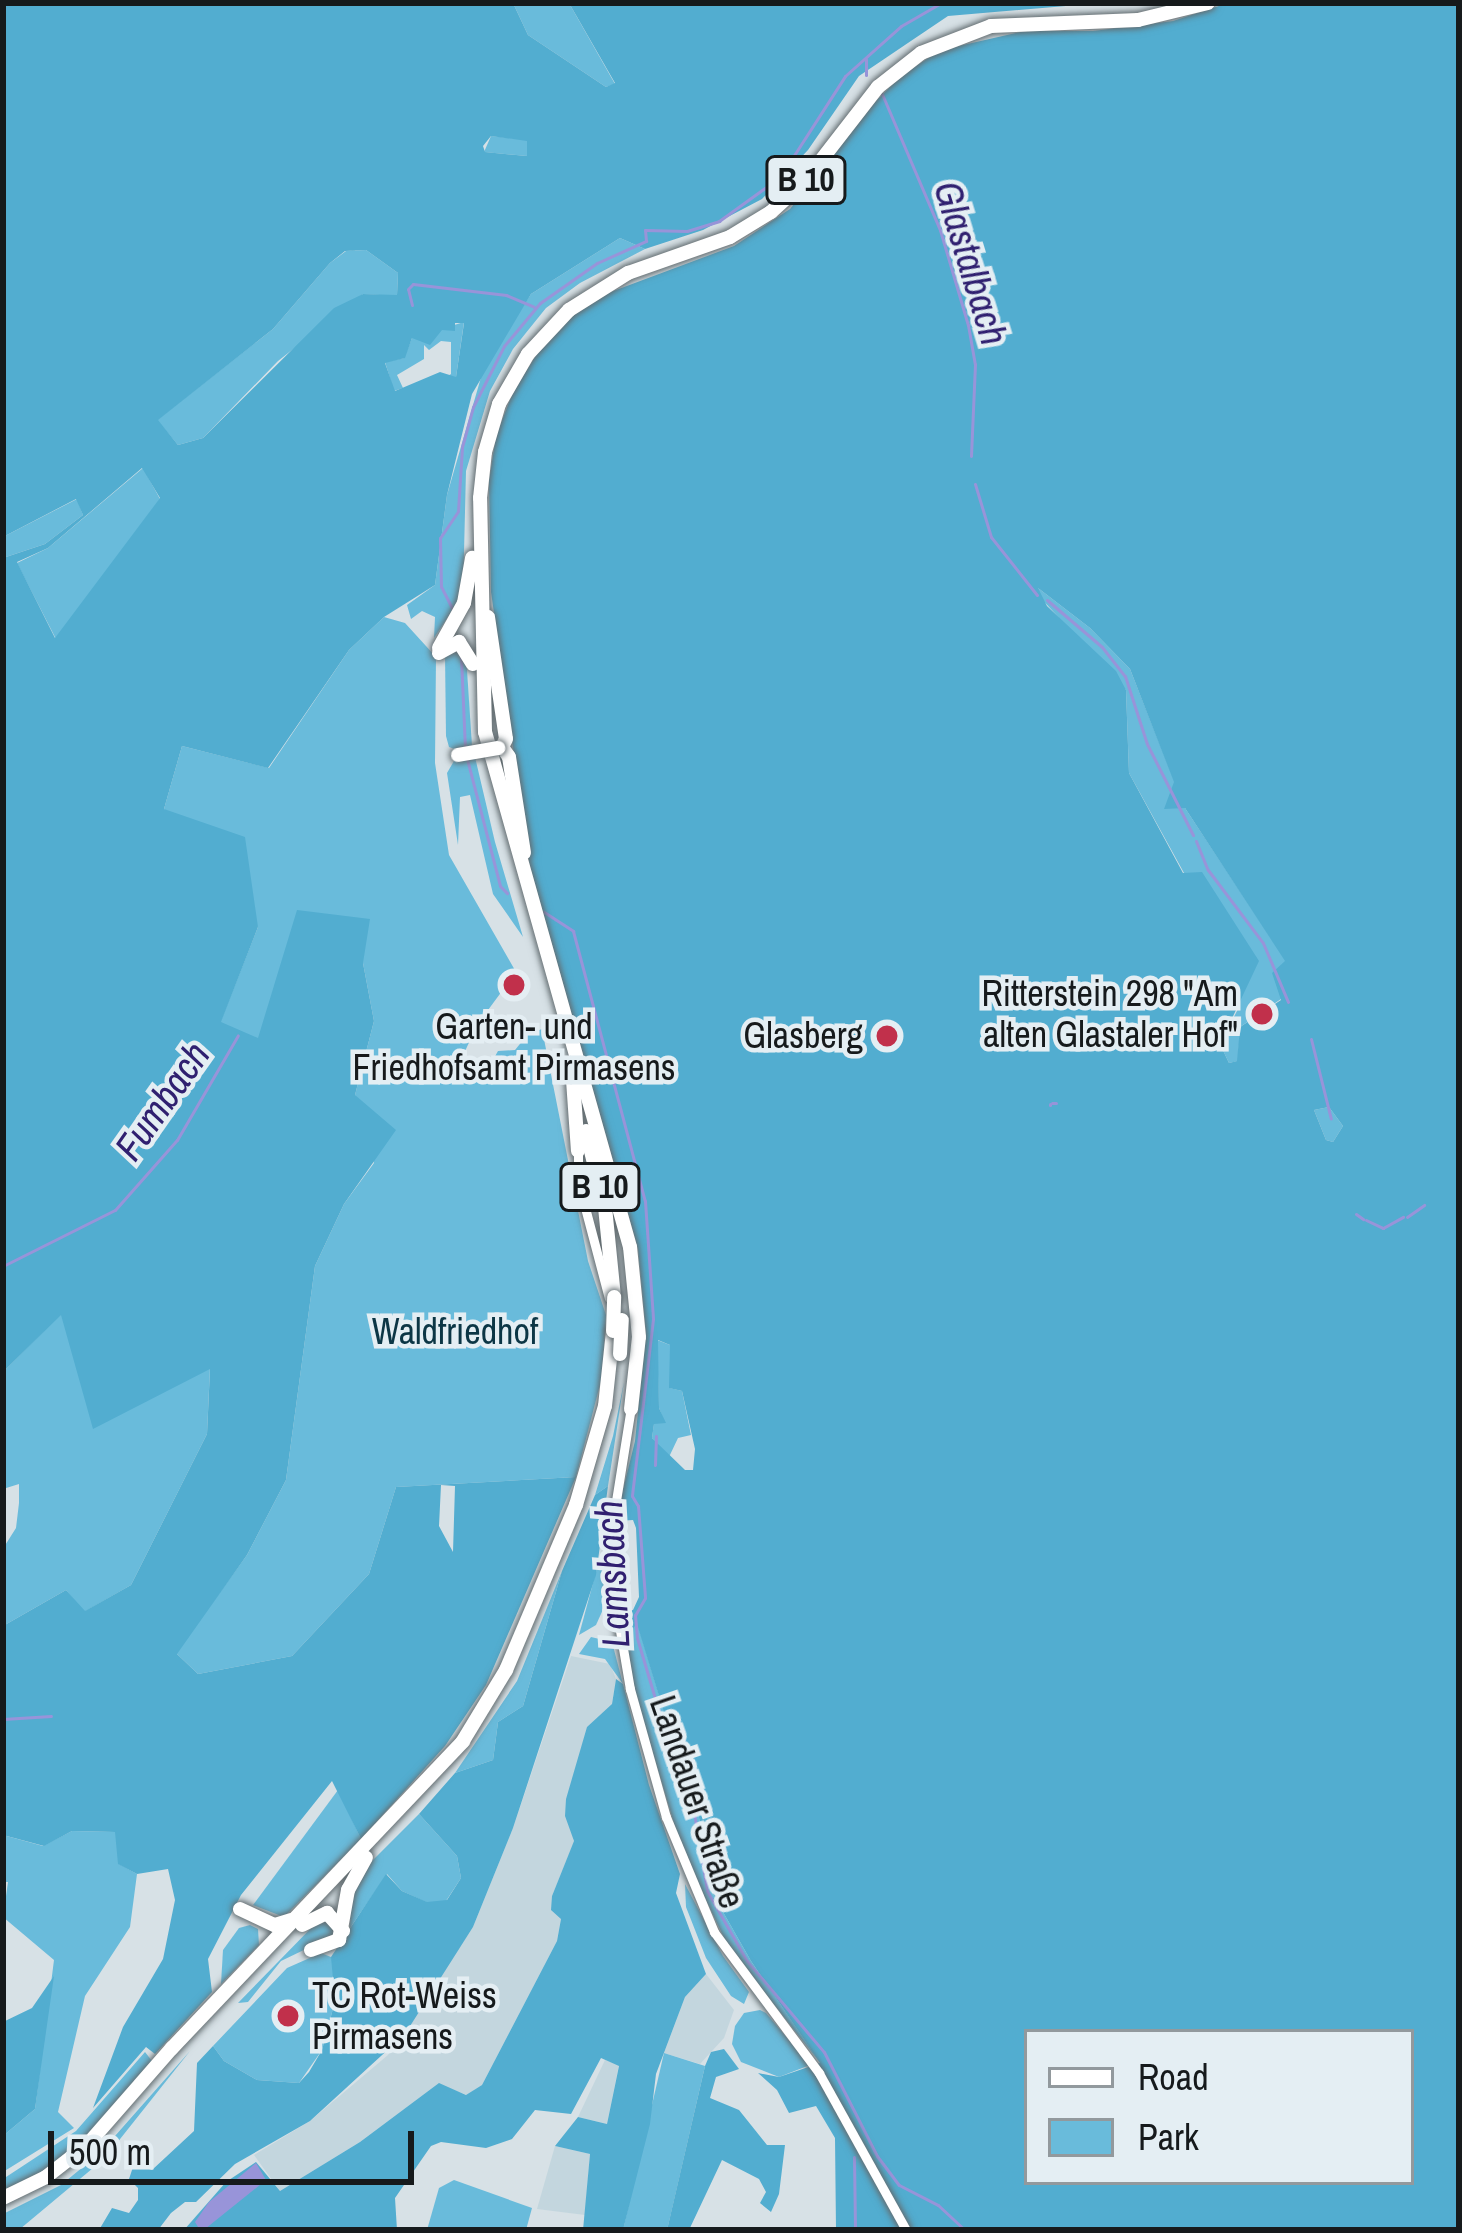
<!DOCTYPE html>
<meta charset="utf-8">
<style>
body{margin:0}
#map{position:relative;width:1462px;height:2233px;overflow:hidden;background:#d7e1e6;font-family:"Archivo Narrow",sans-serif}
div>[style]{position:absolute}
.built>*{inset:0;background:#c3d6de}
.green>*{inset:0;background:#69bbdb}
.forest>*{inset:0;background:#52add0}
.water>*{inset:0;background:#9894d9}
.stream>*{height:3px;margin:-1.5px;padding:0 1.5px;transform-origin:1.5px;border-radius:1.5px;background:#9894d9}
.roads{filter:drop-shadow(0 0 3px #636d71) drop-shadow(0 0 3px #636d71)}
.secondary>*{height:9px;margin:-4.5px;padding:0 4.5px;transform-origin:4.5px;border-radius:4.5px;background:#fff}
.trunk>*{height:14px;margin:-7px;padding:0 7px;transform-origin:7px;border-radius:7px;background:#fff}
.bridges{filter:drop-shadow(0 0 3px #636d71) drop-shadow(0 0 3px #636d71)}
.trunk-bridge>*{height:14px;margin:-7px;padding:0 7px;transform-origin:7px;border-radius:7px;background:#fff}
.dots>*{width:33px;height:33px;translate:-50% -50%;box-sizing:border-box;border:6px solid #e4eef3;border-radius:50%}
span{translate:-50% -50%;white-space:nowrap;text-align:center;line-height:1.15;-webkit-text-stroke:9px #e4eef3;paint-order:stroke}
.shield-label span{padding:3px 9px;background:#e4eef3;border:3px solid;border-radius:9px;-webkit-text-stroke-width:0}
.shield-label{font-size:33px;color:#161a1c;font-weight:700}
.poi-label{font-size:36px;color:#161a1c}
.right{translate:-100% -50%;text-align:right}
.left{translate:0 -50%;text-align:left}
.park-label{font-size:36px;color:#0c3645}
.street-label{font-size:36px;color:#161a1c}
.water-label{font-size:39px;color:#302070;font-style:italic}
.frame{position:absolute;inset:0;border:6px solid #161a1c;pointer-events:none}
.legend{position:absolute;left:1024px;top:2029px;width:390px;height:156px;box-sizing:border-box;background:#e4eef3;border:3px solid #92999d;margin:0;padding:15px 21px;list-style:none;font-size:36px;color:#161a1c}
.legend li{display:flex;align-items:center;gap:24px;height:60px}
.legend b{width:60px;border:3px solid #92999d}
.scale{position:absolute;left:48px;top:2131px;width:366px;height:54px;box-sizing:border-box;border:6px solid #161a1c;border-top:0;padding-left:15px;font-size:36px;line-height:42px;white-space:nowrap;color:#161a1c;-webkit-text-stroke:9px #e4eef3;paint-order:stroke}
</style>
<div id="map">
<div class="built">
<i style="clip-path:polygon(571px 1656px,610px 1664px,616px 1679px,612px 1704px,566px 1799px,574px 1842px,552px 1896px,561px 1919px,557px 1941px,482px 2085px,467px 2095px,438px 2084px,360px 2142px,280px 2191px,254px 2155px,310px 2121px,388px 2055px,473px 1927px,513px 1828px)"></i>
<i style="clip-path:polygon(706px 1974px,734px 2010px,724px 2038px,700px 2064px,664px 2053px,685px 1997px)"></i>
<i style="clip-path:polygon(605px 2060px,619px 2065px,607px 2124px,578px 2117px)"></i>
<i style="clip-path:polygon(555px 2146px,590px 2154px,585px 2215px,537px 2209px)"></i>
</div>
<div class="green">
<i style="clip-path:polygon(513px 3px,569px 3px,615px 84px,606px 87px,528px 35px)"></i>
<i style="clip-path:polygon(491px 136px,528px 140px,527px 156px,484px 152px)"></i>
<i style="clip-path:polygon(620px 238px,645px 249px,580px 283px,546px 308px,513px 349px,490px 391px,466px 471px,463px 594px,434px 638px,435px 617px,422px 611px,411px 619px,407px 605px,435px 585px,447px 495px,484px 367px,531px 294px)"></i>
<i style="clip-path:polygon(366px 250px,398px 273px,397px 296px,363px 294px,278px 361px,203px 438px,178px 445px,157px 420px,273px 329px,330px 263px,346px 251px)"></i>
<i style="clip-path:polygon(464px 322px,456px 377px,445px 378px,451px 374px,451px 342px,441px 341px,429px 350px,424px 345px,424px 359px,397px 375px,403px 388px,394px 391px,385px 362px,404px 358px,412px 338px)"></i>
<i style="clip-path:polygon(143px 468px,160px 499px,56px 639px,17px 563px,48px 548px)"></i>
<i style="clip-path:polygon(77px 499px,83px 515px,45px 544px,3px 558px,3px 537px)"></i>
<i style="clip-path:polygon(1038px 588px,1090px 628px,1130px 669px,1185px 808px,1286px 961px,1281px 999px,1240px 1027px,1238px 1061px,1229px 1063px,1220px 1044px,1239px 1007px,1184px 873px,1129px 773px,1126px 690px,1037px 594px)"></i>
<i style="clip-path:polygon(384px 617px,405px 623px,436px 657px,435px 763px,449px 855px,516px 972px,477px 1025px,461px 1060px,484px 1076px,498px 1051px,515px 1050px,528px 1034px,542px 1029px,588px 1261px,606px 1315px,602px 1377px,576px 1477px,396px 1487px,369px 1574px,292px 1656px,198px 1674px,176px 1653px,247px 1555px,286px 1480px,315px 1266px,344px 1204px,374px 1163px,355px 1095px,374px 1021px,363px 963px,258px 1039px,220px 1023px,258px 927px,164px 809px,182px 746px,269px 768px,349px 650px)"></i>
<i style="clip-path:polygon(452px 648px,466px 655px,472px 746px,457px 750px,449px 747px,446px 736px,445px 654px)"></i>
<i style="clip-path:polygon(475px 757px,495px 842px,523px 937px,493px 894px,470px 795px,460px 797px,458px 845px,447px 773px,454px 761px)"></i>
<i style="clip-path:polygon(1329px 1107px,1343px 1126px,1333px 1142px,1326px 1140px,1314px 1110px)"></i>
<i style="clip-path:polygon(61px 1314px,210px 1367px,207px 1434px,131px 1585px,84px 1612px,66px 1590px,3px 1626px,4px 1547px,16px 1528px,19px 1503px,19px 1484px,3px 1489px,3px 1372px)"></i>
<i style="clip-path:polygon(657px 1340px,670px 1345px,670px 1388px,682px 1391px,691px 1435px,678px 1438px,669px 1457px,652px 1438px,654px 1423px,665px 1423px,659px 1408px)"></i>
<i style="clip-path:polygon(624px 1382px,608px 1486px,595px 1495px,613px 1436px)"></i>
<i style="clip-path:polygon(599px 1561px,606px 1576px,605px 1605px,596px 1625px,579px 1635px)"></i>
<i style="clip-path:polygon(562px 1571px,523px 1706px,498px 1722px,493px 1760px,455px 1773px,517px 1681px)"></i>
<i style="clip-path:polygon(637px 1622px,681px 1768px,694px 1787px,711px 1891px,751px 1961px,821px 2064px,728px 1946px,682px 1850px,637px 1700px,624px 1637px)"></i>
<i style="clip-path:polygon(591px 1637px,612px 1642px,623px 1684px,605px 1659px,579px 1654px)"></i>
<i style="clip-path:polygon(338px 1790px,361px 1839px,284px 1917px,253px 1905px)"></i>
<i style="clip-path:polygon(419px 1814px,457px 1856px,461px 1878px,446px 1901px,428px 1903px,402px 1891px,387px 1874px,350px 1928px,351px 1895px,363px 1870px)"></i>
<i style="clip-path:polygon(72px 1831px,116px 1832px,119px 1864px,137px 1874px,130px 1927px,85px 1996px,58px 2112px,74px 2128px,3px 2172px,3px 2136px,35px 2109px,54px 1960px,3px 1917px,8px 1882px,3px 1882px,3px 1835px,43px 1846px)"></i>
<i style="clip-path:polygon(685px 1884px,723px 1956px,749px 1992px,744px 2004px,731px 1996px,706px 1958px,686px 1907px)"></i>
<i style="clip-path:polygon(327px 1917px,337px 1934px,281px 1961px,248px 2002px,238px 2003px,318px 1921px)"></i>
<i style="clip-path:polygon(250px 1925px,258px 1929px,259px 1945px,221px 1984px,223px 1950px,239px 1928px)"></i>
<i style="clip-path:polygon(321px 1953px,331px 1957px,336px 1968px,330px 1984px,335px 2001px,322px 2050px,299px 2083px,257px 2080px,224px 2061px,213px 2046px,287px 1968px)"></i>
<i style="clip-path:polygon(760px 2010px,766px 2013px,810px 2065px,779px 2077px,741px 2062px,732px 2044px,735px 2026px,744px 2013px)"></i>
<i style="clip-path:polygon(190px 2051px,105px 2158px,20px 2229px,3px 2230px,3px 2214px,61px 2185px,100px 2153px)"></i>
<i style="clip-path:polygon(145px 2052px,152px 2061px,78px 2147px,33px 2178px,3px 2190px,3px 2179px,76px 2131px)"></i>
<i style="clip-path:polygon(664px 2053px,705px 2066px,672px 2209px,667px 2230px,623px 2230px)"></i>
<i style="clip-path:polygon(454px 2180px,532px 2208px,526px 2230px,427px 2230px,439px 2188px)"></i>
</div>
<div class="forest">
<i style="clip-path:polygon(evenodd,3px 3px,513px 3px,528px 35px,606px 87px,615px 83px,569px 3px,1101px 3px,948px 16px,859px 76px,808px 150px,762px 199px,703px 230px,645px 249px,620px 238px,531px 294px,472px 394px,447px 495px,435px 585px,384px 617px,349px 650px,268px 768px,182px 746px,164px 809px,245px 837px,258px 927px,221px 1022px,258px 1038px,297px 910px,370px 919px,363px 963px,374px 1021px,355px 1095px,396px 1130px,344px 1204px,315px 1266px,286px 1480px,247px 1555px,177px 1654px,198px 1674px,292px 1656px,369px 1574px,396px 1487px,576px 1477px,486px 1685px,445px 1746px,361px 1839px,332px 1781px,241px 1895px,208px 1959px,212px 1992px,155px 2054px,146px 2047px,93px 2108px,123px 2027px,163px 1959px,175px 1900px,168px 1869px,137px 1874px,118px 1864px,115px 1832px,72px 1831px,44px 1846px,3px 1835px,3px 1626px,66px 1590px,85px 1611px,131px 1585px,207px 1434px,210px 1369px,93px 1429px,61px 1315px,3px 1372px,3px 558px,45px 544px,83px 515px,76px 499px,3px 537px,3px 3px,491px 136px,527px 141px,527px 156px,485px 152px,483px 146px,491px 136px,3px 3px,366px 250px,398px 273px,397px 295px,363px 294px,334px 308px,203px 438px,178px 445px,158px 420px,273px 329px,330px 263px,345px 251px,366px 250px,3px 3px,455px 323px,464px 323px,456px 377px,440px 372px,395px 391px,385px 363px,405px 358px,412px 338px,430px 345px,442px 330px,455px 331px,455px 323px,3px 3px,142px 468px,160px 498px,55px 638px,17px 562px,48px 548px,142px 468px,3px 3px,441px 1485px,455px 1486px,453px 1552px,439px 1526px,441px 1485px)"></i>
<i style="clip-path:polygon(evenodd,1228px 3px,1459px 3px,1459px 2230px,836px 2230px,835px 2138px,816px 2106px,789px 2113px,777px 2090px,758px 2073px,779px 2077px,820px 2063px,751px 1961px,711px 1891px,694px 1787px,681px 1768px,637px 1624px,624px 1637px,621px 1612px,633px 1610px,639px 1597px,636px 1528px,633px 1520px,618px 1521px,618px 1510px,635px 1441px,646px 1333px,638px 1249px,530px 867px,491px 592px,489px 481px,496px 436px,513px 392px,537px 354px,571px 317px,608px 293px,734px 246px,790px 209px,876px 101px,902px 75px,941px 50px,1025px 31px,1093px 31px,1173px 21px,1228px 3px,1038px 588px,1090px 628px,1130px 669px,1174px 782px,1164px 809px,1185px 808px,1285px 961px,1272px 973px,1281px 1000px,1240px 1027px,1237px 1061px,1229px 1063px,1220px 1044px,1259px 961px,1202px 872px,1183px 873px,1129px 773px,1126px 690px,1116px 671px,1047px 606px,1038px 588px,1228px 3px,1329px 1107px,1343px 1126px,1333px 1142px,1326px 1140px,1314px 1110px,1329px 1107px,1228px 3px,658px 1340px,670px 1345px,669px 1388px,682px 1391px,695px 1449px,693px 1470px,685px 1470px,652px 1438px,654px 1424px,666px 1423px,659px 1408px,658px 1340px,1228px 3px,1027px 2032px,1411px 2032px,1411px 2182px,1027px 2182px,1027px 2032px)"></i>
<i style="clip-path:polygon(608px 1486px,596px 1575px,513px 1828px,473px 1927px,405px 2034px,310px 2121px,235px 2164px,196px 2202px,185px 2202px,171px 2213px,158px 2230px,99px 2230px,112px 2208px,129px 2213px,138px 2200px,138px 2188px,129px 2179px,134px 2164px,152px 2170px,194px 2131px,197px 2063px,213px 2046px,224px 2061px,257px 2080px,299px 2083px,309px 2072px,322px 2050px,335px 2001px,331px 1957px,386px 1874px,402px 1891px,427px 1902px,447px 1900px,461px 1878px,457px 1856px,419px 1814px,455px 1773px,493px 1760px,498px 1722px,523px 1706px,562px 1571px,595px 1495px)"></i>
<i style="clip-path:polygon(616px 1679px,623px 1684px,649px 1785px,680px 1874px,676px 1893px,706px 1974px,685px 1997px,656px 2074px,650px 2124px,623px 2230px,583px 2230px,590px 2154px,555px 2146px,578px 2117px,607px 2124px,619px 2066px,601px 2058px,571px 2114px,535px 2110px,512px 2139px,486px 2148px,441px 2142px,431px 2146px,395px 2198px,397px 2230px,184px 2230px,226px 2182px,256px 2162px,280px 2191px,360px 2142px,439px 2083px,466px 2095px,482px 2085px,557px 1941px,561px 1919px,551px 1910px,552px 1896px,574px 1841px,565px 1816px,566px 1799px,587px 1727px,612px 1704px)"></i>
<i style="clip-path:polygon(54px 1976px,35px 2109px,3px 2136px,3px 2022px,32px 2008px)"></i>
<i style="clip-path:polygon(724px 2049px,739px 2069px,716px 2077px,710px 2098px,739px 2110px,767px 2145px,785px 2145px,779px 2194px,771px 2212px,760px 2203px,766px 2192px,759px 2179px,722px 2160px,689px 2230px,667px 2230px,705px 2066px,711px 2052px)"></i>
</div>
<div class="water">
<i style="clip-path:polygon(256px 2163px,266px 2180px,205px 2229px,198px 2227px,195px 2222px,209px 2202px)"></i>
</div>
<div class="stream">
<i style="left:866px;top:75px;width:16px;rotate:-90deg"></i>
<i style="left:882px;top:94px;width:148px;rotate:66.9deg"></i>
<i style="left:940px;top:230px;width:99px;rotate:73.6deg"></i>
<i style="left:968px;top:325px;width:40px;rotate:80deg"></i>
<i style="left:975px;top:364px;width:92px;rotate:92.5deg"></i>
<i style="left:412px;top:305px;width:16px;rotate:-104deg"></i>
<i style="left:408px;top:289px;width:7px;rotate:-45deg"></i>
<i style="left:413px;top:284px;width:94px;rotate:6.7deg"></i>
<i style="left:506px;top:295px;width:30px;rotate:23deg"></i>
<i style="left:975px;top:484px;width:55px;rotate:73.2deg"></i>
<i style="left:991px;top:537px;width:74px;rotate:51.6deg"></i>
<i style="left:1047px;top:600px;width:72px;rotate:40.5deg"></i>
<i style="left:1102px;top:647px;width:37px;rotate:52deg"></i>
<i style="left:1125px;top:676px;width:71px;rotate:72.1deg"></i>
<i style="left:1147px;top:744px;width:102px;rotate:63.2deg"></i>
<i style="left:454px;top:612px;width:28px;rotate:-117deg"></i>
<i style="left:441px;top:587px;width:49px;rotate:-91.2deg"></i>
<i style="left:440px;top:538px;width:32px;rotate:-56deg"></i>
<i style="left:458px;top:511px;width:64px;rotate:-86.4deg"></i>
<i style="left:462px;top:447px;width:41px;rotate:-74.6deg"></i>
<i style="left:473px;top:407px;width:68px;rotate:-63.1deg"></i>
<i style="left:504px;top:346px;width:56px;rotate:-50.1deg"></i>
<i style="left:540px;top:303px;width:70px;rotate:-35.1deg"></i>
<i style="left:597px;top:263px;width:54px;rotate:-24.2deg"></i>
<i style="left:646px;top:241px;width:11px;rotate:-95deg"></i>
<i style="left:645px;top:230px;width:42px;rotate:1.4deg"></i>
<i style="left:687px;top:231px;width:34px;rotate:-17deg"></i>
<i style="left:719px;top:221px;width:75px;rotate:-35.8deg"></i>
<i style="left:780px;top:177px;width:120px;rotate:-57.2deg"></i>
<i style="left:845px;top:76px;width:75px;rotate:-41.8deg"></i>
<i style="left:901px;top:26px;width:46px;rotate:-29.9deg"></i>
<i style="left:461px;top:657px;width:92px;rotate:87.5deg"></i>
<i style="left:467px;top:759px;width:131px;rotate:75.4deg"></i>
<i style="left:500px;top:886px;width:10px;rotate:45deg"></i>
<i style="left:1196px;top:841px;width:31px;rotate:68deg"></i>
<i style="left:1208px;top:870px;width:91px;rotate:53deg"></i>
<i style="left:1263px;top:943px;width:64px;rotate:67deg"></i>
<i style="left:544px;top:912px;width:35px;rotate:33deg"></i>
<i style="left:573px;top:931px;width:279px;rotate:75.1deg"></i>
<i style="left:645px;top:1201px;width:118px;rotate:86.1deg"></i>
<i style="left:653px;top:1319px;width:178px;rotate:96.8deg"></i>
<i style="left:632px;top:1496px;width:12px;rotate:59deg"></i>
<i style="left:638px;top:1506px;width:92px;rotate:85.6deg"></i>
<i style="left:645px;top:1598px;width:20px;rotate:120deg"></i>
<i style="left:635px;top:1615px;width:23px;rotate:85deg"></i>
<i style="left:637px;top:1638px;width:137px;rotate:73.4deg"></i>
<i style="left:676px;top:1769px;width:24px;rotate:55deg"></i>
<i style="left:690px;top:1789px;width:103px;rotate:80.5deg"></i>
<i style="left:707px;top:1891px;width:81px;rotate:60.3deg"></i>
<i style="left:747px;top:1961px;width:119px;rotate:49.8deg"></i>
<i style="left:824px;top:2052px;width:117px;rotate:63deg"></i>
<i style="left:877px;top:2156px;width:36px;rotate:53deg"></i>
<i style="left:899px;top:2185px;width:44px;rotate:27.1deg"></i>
<i style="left:938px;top:2205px;width:37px;rotate:43deg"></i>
<i style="left:1311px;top:1039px;width:82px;rotate:76deg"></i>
<i style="left:1052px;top:1103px;width:4px"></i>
<i style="left:1050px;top:1105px;width:1px;rotate:-90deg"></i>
<i style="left:1356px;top:1214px;width:9px;rotate:36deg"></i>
<i style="left:1407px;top:1217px;width:21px;rotate:-35deg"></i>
<i style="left:1366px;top:1220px;width:19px;rotate:25deg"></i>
<i style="left:1383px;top:1228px;width:23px;rotate:-29deg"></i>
<i style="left:3px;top:1266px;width:125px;rotate:-26.6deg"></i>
<i style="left:115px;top:1210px;width:94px;rotate:-48.5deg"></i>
<i style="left:177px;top:1140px;width:121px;rotate:-59.8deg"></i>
<i style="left:655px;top:1465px;width:29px;rotate:-88deg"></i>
<i style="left:3px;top:1719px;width:48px;rotate:-3.6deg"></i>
<i style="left:854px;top:2157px;width:73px;rotate:89.2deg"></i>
</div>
<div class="roads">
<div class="secondary">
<i style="left:578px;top:1151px;width:30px;rotate:90deg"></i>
<i style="left:578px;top:1181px;width:121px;rotate:75.2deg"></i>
<i style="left:631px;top:1407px;width:107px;rotate:99.1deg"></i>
<i style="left:614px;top:1513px;width:65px;rotate:92.6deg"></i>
<i style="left:611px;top:1578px;width:113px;rotate:80.3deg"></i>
<i style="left:630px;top:1689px;width:133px;rotate:74.3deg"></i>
<i style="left:666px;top:1817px;width:125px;rotate:67.3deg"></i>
<i style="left:714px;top:1932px;width:176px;rotate:53.3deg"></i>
<i style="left:819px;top:2073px;width:179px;rotate:61deg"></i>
</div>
<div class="trunk">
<i style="left:488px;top:617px;width:123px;rotate:81.6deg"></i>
<i style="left:506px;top:739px;width:9px;rotate:117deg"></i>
<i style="left:502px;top:747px;width:12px;rotate:55deg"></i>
<i style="left:509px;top:757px;width:97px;rotate:81.1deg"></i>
<i style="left:439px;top:648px;width:51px;rotate:-60.9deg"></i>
<i style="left:464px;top:603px;width:46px;rotate:-79.9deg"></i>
<i style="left:439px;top:653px;width:23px;rotate:-29deg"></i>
<i style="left:459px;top:642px;width:26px;rotate:58deg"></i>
<i style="left:573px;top:1080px;width:71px;rotate:86deg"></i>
<i style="left:586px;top:1131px;width:78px;rotate:76deg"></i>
<i style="left:605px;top:1207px;width:90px;rotate:84.3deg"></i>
<i style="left:631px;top:1409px;width:72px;rotate:-83.7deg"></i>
<i style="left:639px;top:1337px;width:90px;rotate:-95.7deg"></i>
<i style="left:630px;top:1247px;width:535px;rotate:-105.72deg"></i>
<i style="left:485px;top:732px;width:234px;rotate:-91.2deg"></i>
<i style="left:480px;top:498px;width:46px;rotate:-83.8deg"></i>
<i style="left:485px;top:452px;width:50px;rotate:-73.7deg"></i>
<i style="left:499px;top:404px;width:58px;rotate:-59.9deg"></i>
<i style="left:528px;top:354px;width:60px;rotate:-47deg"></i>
<i style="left:569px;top:310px;width:70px;rotate:-32.1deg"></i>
<i style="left:628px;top:273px;width:108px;rotate:-19.4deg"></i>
<i style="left:730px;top:237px;width:48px;rotate:-31.4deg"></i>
<i style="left:771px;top:212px;width:46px;rotate:-42.4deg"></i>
<i style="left:805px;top:181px;width:119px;rotate:-52.2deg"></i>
<i style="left:878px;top:87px;width:55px;rotate:-38.3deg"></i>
<i style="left:921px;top:53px;width:75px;rotate:-21.1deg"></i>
<i style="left:991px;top:26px;width:147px;rotate:-2.3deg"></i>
<i style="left:1138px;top:20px;width:72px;rotate:-13.7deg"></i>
<i style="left:240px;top:1909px;width:38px;rotate:25deg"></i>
<i style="left:275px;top:1925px;width:17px;rotate:-17deg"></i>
<i style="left:302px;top:1925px;width:28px;rotate:-26deg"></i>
<i style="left:327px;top:1913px;width:24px;rotate:48deg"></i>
<i style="left:311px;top:1950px;width:30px;rotate:-20deg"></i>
<i style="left:339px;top:1940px;width:51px;rotate:-79.8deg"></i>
<i style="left:348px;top:1890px;width:37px;rotate:-61deg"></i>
<i style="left:3px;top:2198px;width:48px;rotate:-26deg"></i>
<i style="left:46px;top:2177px;width:52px;rotate:-38deg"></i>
<i style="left:87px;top:2145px;width:129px;rotate:-48.8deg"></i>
<i style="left:172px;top:2048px;width:423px;rotate:-46.5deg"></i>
<i style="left:463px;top:1741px;width:83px;rotate:-58.8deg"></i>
<i style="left:506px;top:1670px;width:179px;rotate:-67deg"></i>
<i style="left:576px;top:1505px;width:103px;rotate:-73.7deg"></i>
<i style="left:605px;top:1406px;width:75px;rotate:-83.9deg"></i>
</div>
</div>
<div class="bridges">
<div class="trunk-bridge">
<i style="left:458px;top:755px;width:41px;rotate:-9.9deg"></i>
<i style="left:613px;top:1331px;width:34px;rotate:-88deg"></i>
<i style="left:620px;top:1354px;width:34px;rotate:-87deg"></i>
</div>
</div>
<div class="dots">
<i style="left:514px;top:985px;background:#c1304b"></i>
<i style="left:1262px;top:1014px;background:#c1304b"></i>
<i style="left:887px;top:1036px;background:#c1304b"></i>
<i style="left:288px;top:2016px;background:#c1304b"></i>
</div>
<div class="shield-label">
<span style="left:806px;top:180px">B 10</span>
<span style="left:600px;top:1187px">B 10</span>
</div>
<div class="poi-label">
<span class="right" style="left:1238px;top:1014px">Ritterstein 298 "Am<br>alten Glastaler Hof"</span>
<span style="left:514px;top:1047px">Garten- und<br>Friedhofsamt Pirmasens</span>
<span class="right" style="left:863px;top:1036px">Glasberg</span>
<span class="left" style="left:312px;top:2016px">TC Rot-Weiss<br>Pirmasens</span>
</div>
<div class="park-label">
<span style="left:455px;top:1332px">Waldfriedhof</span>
</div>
<div class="street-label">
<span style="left:697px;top:1802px;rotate:71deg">Landauer Straße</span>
</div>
<div class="water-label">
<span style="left:971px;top:263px;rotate:73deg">Glastalbach</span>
<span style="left:162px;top:1101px;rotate:-55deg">Fumbach</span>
<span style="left:612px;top:1574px;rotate:-93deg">Lamsbach</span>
</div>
<div class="frame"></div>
<ul class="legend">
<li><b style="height:15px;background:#fff"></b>Road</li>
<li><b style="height:33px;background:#69bbdb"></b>Park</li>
</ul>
<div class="scale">500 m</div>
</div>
